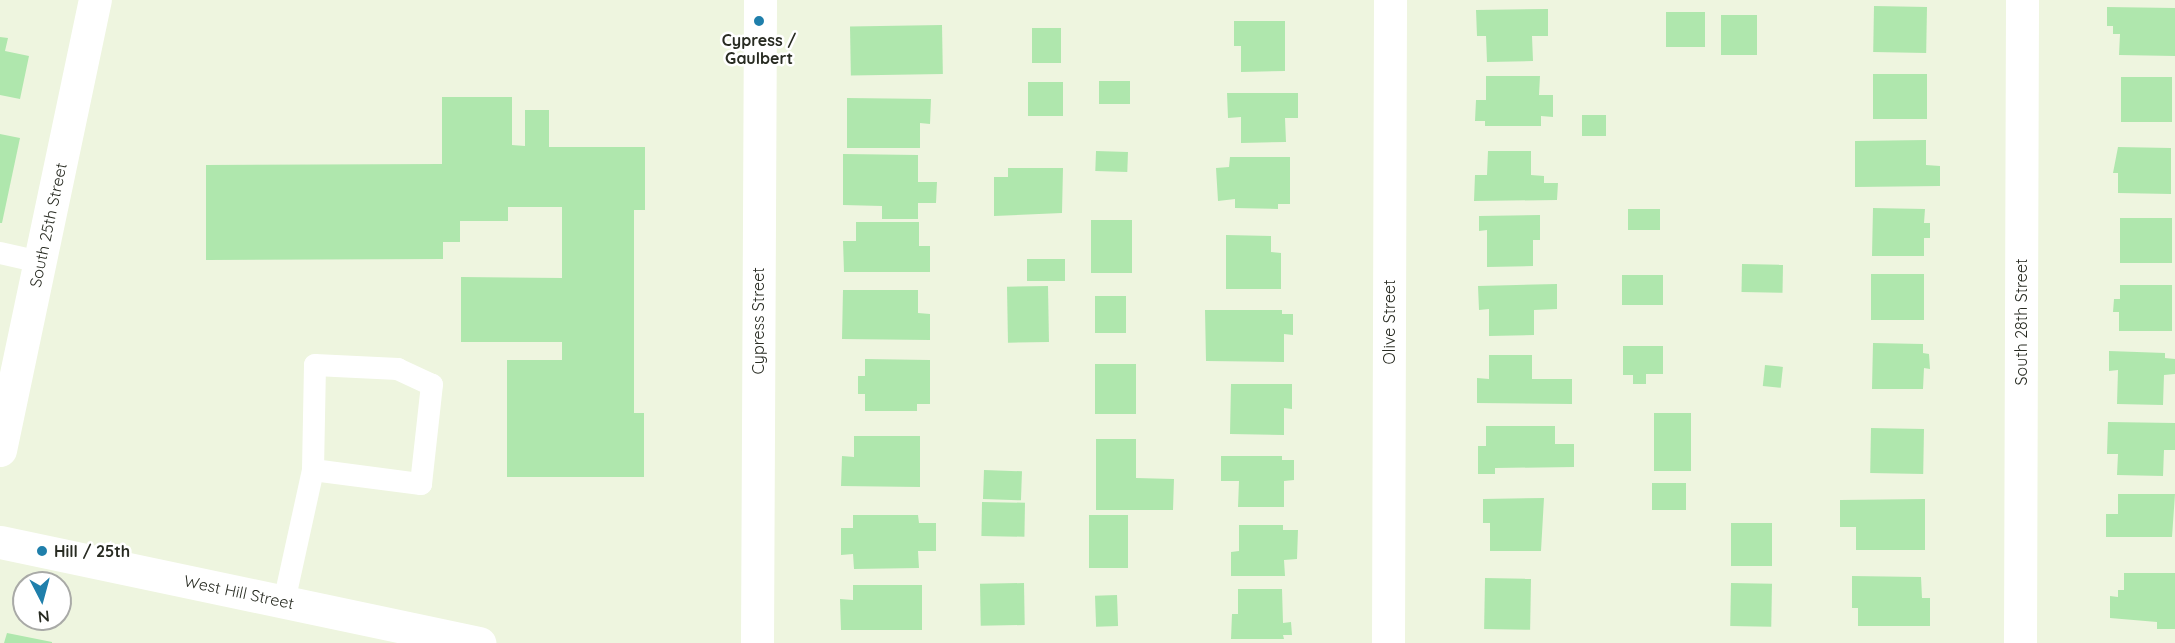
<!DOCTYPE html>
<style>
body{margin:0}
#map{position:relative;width:2175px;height:643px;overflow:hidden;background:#eef5df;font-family:Quicksand,sans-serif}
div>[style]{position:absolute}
.building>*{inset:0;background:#afe7ad;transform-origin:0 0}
.service>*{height:22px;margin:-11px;padding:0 11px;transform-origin:11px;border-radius:11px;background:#fff}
.minor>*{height:33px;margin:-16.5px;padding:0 16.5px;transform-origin:16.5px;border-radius:16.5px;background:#fff}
.dots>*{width:16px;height:16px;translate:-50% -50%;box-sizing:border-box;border:3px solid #fff;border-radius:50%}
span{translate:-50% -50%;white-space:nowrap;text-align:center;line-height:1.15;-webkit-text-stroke:5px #fff;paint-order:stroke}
.poi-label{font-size:16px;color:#282b22;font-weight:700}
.left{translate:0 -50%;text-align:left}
.street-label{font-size:16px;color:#282b22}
.north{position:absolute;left:12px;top:571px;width:60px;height:60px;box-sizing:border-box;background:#fff;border:2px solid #a9aaa7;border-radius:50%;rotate:174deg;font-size:16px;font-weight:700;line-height:24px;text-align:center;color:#282b22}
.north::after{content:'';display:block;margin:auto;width:21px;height:27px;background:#1f7fab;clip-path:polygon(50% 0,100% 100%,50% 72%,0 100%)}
</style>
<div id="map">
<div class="building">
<i style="left:1874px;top:6px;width:53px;height:46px;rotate:1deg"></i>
<i style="clip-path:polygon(2107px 7px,2175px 8px,2175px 56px,2119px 55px,2120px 34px,2113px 34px,2113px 26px,2107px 26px)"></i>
<i style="clip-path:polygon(1548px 9px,1548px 36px,1532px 36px,1533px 61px,1487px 62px,1486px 36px,1477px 36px,1476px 10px)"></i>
<i style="left:1666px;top:12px;width:39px;height:35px"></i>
<i style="left:1721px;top:15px;width:36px;height:40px"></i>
<i style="clip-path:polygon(1234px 21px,1285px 21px,1285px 71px,1241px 72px,1241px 46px,1234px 46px)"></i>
<i style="left:942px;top:25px;width:49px;height:92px;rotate:89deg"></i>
<i style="left:1032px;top:28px;width:29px;height:35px"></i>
<i style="clip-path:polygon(0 37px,8px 38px,5px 51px,29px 56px,20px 99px,0 95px)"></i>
<i style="left:1873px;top:74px;width:54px;height:45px"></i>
<i style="clip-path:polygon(1486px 76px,1540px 76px,1539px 95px,1553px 95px,1553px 117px,1541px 116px,1541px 126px,1485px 126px,1485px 121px,1475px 121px,1476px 100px,1486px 100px)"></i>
<i style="left:2121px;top:77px;width:51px;height:45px"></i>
<i style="left:1130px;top:81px;width:23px;height:31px;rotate:90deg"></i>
<i style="left:1028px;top:82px;width:35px;height:34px"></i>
<i style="clip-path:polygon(1227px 93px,1298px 93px,1298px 118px,1285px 118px,1286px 142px,1241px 143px,1241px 117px,1228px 118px)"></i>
<i style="clip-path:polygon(442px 97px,512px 97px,512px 145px,525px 146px,525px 110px,549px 110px,549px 147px,645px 147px,645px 210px,634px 210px,634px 413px,644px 413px,644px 477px,507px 477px,507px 360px,562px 360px,562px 342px,461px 342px,461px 277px,562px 278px,562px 207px,508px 207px,508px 221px,460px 221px,460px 242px,443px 242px,443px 259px,206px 260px,206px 165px,442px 164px)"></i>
<i style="clip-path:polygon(847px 98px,931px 99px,930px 124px,920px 123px,920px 148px,847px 148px)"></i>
<i style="left:1582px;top:115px;width:24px;height:21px"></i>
<i style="clip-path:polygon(0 134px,20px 138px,2px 223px,0 223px)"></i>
<i style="clip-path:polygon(1926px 140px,1926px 165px,1940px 166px,1940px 186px,1855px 187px,1855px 141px)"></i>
<i style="clip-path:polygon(2118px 147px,2171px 148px,2171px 194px,2118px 193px,2118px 173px,2113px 173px)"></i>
<i style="left:1096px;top:151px;width:32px;height:20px;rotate:2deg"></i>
<i style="clip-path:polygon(1488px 151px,1531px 151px,1531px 175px,1544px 176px,1544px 183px,1558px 183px,1557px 200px,1474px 201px,1475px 175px,1487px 175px)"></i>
<i style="clip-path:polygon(843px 154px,918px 155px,918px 182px,937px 182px,936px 203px,918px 203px,918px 219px,882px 219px,882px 206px,843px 205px)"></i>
<i style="clip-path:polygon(1230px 157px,1290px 157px,1290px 204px,1278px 204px,1278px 209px,1235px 208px,1235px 199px,1218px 201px,1216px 168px,1229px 167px)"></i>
<i style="clip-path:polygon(1008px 168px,1063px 168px,1062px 213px,994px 216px,994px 177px,1008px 177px)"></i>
<i style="clip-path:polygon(1873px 208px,1925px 209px,1924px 223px,1930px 223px,1930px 238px,1924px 238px,1924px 256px,1872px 256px)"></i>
<i style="left:1628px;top:209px;width:32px;height:21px"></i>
<i style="clip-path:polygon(1540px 215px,1540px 240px,1533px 240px,1533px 266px,1487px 267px,1487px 230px,1479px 231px,1479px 216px)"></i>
<i style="left:2120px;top:218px;width:52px;height:45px"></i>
<i style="left:1091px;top:220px;width:41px;height:53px"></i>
<i style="clip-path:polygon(856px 222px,919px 222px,919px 246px,930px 246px,930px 272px,844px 272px,843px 241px,856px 241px)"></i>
<i style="clip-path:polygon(1226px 235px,1271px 236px,1271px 252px,1281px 253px,1281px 289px,1226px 289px)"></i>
<i style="left:1027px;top:259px;width:38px;height:22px"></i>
<i style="left:1742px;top:264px;width:41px;height:28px;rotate:1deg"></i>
<i style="left:1871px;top:274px;width:53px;height:46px"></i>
<i style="left:1663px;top:275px;width:30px;height:41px;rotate:90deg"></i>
<i style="clip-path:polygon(1557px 284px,1557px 309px,1534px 310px,1534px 335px,1489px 336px,1489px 309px,1479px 310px,1478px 286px)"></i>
<i style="clip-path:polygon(2120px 285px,2172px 285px,2172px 331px,2119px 331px,2119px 312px,2113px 312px,2114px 299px,2120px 299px)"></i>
<i style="left:1048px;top:286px;width:56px;height:41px;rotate:89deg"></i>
<i style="clip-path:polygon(843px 290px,918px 290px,918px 313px,930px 314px,930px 340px,842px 339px)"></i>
<i style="left:1095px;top:296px;width:31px;height:37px"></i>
<i style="clip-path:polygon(1205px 310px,1282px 310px,1282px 314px,1293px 314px,1293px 335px,1284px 334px,1284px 362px,1206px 361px)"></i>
<i style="clip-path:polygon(1873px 343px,1923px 344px,1923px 353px,1929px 354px,1930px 369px,1924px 368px,1923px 389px,1872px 389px)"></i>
<i style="clip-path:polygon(1623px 346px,1663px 346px,1663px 374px,1646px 374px,1646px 384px,1633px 384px,1633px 375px,1623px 375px)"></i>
<i style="clip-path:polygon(2109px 351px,2165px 353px,2165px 358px,2175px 359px,2175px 374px,2164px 375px,2163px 405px,2117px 404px,2118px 370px,2109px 371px)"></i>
<i style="clip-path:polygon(1489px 355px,1532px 355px,1532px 379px,1572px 379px,1572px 404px,1477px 403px,1477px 378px,1489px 379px)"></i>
<i style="clip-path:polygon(865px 359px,930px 360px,930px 404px,917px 404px,917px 411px,865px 411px,865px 394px,858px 394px,858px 376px,865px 376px)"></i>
<i style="left:1095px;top:364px;width:41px;height:50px"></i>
<i style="left:1765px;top:365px;width:18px;height:21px;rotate:6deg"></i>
<i style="clip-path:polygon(1231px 384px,1292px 384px,1292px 409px,1284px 408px,1284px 435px,1230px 434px)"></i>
<i style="left:1654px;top:413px;width:37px;height:58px"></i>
<i style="clip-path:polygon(2108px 422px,2175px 423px,2175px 450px,2164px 450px,2163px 476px,2117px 475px,2118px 454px,2107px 454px)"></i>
<i style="clip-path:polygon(1486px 426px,1555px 426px,1555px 444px,1574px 444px,1574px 467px,1495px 468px,1495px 474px,1478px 474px,1478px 446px,1486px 446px)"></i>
<i style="left:1871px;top:428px;width:53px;height:45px;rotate:1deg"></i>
<i style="clip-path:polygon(854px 436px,920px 436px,920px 487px,841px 486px,842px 456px,854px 457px)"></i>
<i style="clip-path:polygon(1096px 439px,1136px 439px,1136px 478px,1174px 479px,1173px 510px,1096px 510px)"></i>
<i style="clip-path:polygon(1221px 456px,1282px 456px,1282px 460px,1294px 460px,1294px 480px,1284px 481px,1284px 507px,1238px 507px,1239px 481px,1221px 481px)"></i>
<i style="left:984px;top:470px;width:38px;height:29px;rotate:2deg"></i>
<i style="left:1652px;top:483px;width:34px;height:27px"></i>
<i style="clip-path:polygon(2118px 494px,2175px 494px,2172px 537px,2106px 537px,2106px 514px,2118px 514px)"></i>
<i style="clip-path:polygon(1544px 498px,1541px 551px,1490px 551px,1490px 523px,1483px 523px,1483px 499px)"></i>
<i style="clip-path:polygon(1925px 499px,1925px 550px,1856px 550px,1856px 527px,1840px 527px,1840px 500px)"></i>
<i style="left:982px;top:502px;width:43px;height:34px;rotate:1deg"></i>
<i style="clip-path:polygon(853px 515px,918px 515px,919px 523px,936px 523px,936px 551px,918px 551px,919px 568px,854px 569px,853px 554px,841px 555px,841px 528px,853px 528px)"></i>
<i style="left:1089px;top:515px;width:39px;height:53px"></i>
<i style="left:1731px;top:523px;width:41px;height:43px"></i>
<i style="clip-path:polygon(1239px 525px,1283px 525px,1283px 530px,1298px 530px,1297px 559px,1284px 560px,1285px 576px,1231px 576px,1231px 552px,1239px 551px)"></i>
<i style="clip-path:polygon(2124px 573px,2175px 573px,2175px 629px,2157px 629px,2157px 622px,2110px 618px,2110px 596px,2118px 597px,2118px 590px,2124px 590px)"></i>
<i style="clip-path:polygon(1852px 576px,1921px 577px,1922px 598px,1930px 598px,1930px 626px,1858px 626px,1858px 608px,1852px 608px)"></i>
<i style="left:1485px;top:578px;width:46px;height:51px;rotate:1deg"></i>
<i style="left:1024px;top:583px;width:42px;height:44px;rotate:89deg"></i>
<i style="left:1731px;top:583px;width:41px;height:43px;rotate:1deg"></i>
<i style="clip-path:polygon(853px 585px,922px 585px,922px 630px,841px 630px,840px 599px,853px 600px)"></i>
<i style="clip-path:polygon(1238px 589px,1282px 589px,1283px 623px,1291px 622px,1292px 635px,1283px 635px,1284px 639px,1231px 639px,1232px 614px,1238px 614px)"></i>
<i style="left:1117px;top:595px;width:31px;height:22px;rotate:88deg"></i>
<i style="clip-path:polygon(7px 633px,52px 642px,52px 643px,4px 643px)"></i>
</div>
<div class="service">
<i style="left:0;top:253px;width:41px;rotate:12.7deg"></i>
<i style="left:284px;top:602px;width:135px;rotate:-77.6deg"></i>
<i style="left:313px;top:470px;width:109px;rotate:7.4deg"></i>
<i style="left:421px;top:484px;width:100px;rotate:-83.7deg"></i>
<i style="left:432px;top:385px;width:38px;rotate:-155deg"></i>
<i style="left:398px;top:369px;width:83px;rotate:-177.2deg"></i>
<i style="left:315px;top:365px;width:105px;rotate:91.1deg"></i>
</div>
<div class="minor">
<i style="left:0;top:450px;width:460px;rotate:-78.1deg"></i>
<i style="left:0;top:542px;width:490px;rotate:11.9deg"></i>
<i style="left:757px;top:643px;width:643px;rotate:-89.73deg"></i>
<i style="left:1388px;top:643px;width:643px;rotate:-89.82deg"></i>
<i style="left:2020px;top:643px;width:643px;rotate:-89.82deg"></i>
</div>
<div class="dots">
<i style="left:759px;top:21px;background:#1f7fab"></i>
<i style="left:42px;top:551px;background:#1f7fab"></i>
</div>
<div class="poi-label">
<span style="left:759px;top:49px">Cypress /<br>Gaulbert</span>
<span class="left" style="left:54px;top:551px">Hill / 25th</span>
</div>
<div class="street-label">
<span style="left:48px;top:225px;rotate:-78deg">South 25th Street</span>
<span style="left:758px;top:321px;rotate:-90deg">Cypress Street</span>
<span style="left:1389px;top:322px;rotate:-90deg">Olive Street</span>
<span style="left:2021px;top:322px;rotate:-90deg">South 28th Street</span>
<span style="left:239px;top:592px;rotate:12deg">West Hill Street</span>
</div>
<div class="north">N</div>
</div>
